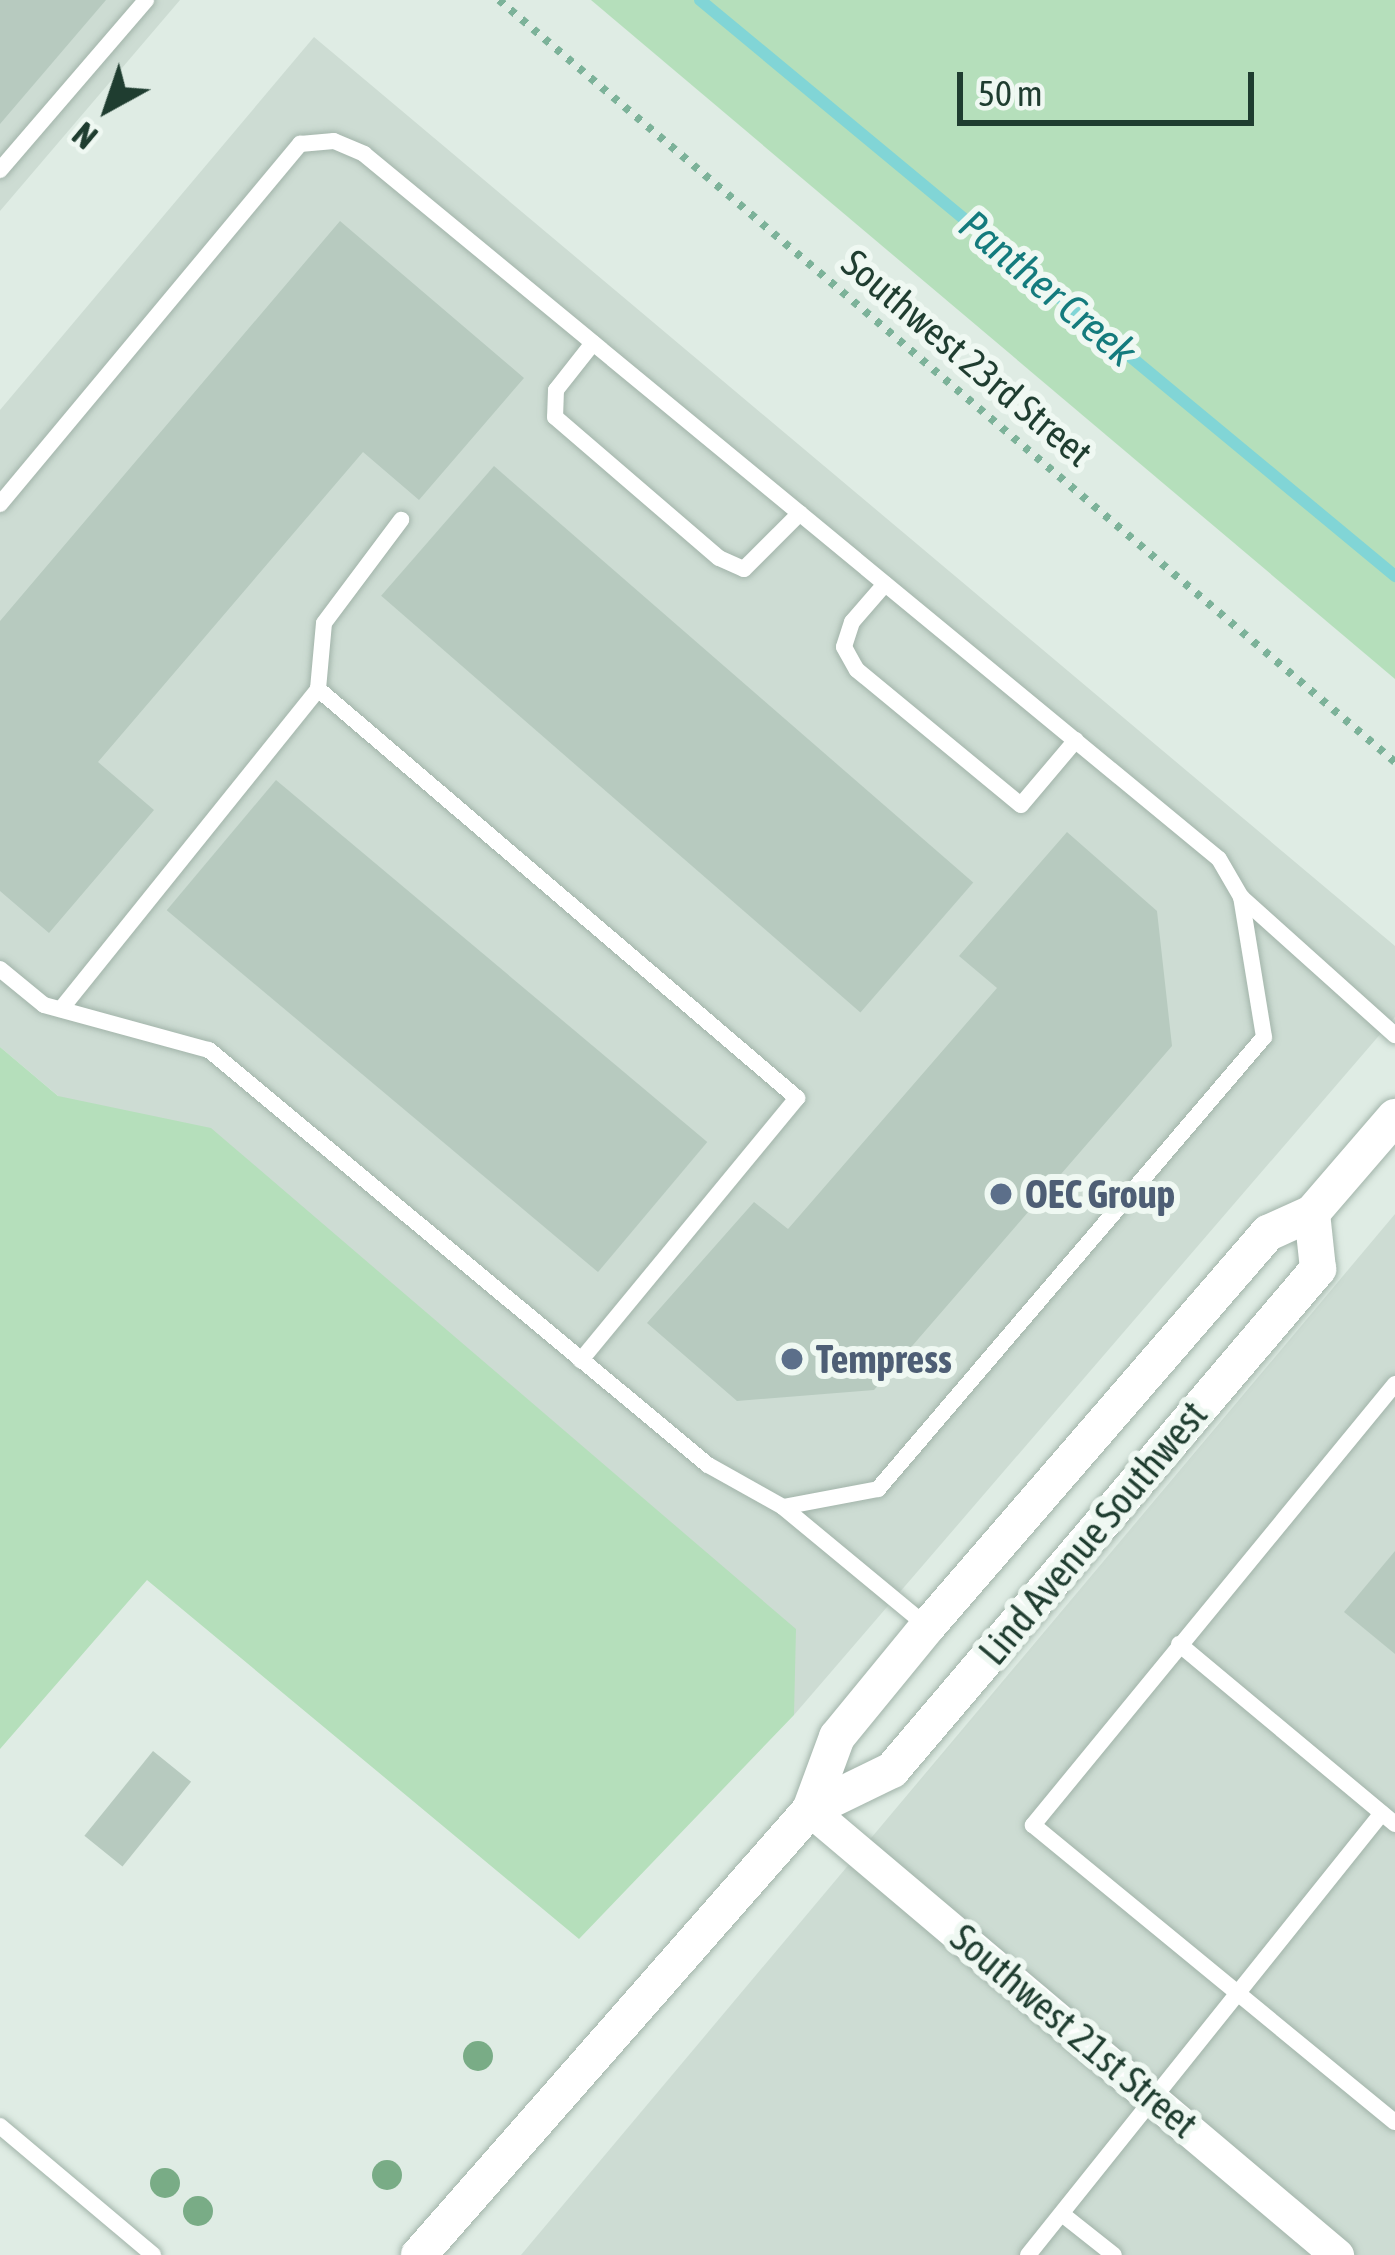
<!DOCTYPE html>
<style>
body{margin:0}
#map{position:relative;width:1395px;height:2255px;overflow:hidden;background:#dfece4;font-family:"Asap Condensed",sans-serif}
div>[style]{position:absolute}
.built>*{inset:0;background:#cddcd3}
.green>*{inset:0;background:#b5dfbb}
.stream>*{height:12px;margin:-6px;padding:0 6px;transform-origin:6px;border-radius:6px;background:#81d5d6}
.building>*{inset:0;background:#b7cabf;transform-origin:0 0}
.path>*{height:8px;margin-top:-4px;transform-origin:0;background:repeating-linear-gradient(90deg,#7cb299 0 6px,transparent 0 15px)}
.roads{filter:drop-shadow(0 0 3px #a2b4aa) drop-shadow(0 0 3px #a2b4aa)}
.lane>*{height:16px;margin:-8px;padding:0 8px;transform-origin:8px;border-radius:8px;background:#fff}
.street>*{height:33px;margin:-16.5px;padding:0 16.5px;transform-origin:16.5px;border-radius:16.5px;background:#fff}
.secondary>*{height:36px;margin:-18px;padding:0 18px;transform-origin:18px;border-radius:18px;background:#fff}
.trees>*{width:30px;height:30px;margin:-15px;border-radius:50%;background:#79ac86}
.dots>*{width:33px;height:33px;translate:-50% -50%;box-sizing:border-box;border:6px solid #eff8f2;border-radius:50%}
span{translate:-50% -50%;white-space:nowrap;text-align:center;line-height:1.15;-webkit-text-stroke:12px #eff8f2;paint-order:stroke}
.street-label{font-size:39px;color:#1f3d30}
.service-label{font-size:39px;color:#4e5e75;font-weight:700}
.left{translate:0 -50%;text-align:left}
.water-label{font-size:42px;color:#147b7d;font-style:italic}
.north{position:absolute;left:48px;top:48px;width:120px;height:120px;-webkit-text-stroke:9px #eff8f2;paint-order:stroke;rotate:220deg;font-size:33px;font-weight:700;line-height:48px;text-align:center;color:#1f3d30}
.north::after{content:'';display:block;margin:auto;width:42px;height:54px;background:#1f3d30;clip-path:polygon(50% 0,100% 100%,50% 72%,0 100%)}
.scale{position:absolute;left:957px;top:72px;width:297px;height:54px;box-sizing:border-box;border:6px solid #1f3d30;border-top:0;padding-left:15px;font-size:36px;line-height:42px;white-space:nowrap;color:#1f3d30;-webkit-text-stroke:9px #eff8f2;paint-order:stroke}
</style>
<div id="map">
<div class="built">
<i style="clip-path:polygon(0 0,180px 0,0 211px)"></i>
<i style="clip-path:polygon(314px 37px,1395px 946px,1395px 1017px,794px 1715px,0 1047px,0 410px)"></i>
<i style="clip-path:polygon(1395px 1214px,1395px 2255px,521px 2255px)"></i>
</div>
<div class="green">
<i style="clip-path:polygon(591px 0,1395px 0,1395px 679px)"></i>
<i style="clip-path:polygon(0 1047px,58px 1096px,211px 1128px,796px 1629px,794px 1715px,579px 1939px,147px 1580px,0 1749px)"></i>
</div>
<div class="stream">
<i style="left:700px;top:0;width:903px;rotate:39.65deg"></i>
</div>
<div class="building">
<i style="clip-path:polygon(0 0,106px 0,0 124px)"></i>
<i style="clip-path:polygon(340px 221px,524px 378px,419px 500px,363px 452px,98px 762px,154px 810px,49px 933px,0 891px,0 621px)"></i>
<i style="left:494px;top:466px;width:635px;height:172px;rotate:41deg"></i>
<i style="left:276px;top:780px;width:563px;height:170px;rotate:40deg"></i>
<i style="clip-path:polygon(1067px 832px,1157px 911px,1172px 1046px,874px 1390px,737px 1401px,647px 1323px,754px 1202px,788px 1229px,997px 988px,959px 956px)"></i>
<i style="clip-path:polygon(1395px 1551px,1395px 1654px,1344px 1612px)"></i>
<i style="left:153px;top:1751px;width:49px;height:109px;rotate:39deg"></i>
</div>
<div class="path">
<i style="left:499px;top:0;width:1176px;rotate:40.38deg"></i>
</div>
<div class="roads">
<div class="lane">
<i style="left:0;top:170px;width:224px;rotate:-49.3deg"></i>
<i style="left:593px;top:343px;width:60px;rotate:128.2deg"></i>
<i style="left:556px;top:390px;width:27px;rotate:92deg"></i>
<i style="left:555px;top:417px;width:216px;rotate:40.7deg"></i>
<i style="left:719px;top:558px;width:27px;rotate:24deg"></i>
<i style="left:744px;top:569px;width:79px;rotate:-45deg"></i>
<i style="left:0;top:504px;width:469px;rotate:-50.2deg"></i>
<i style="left:300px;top:144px;width:34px;rotate:-5deg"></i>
<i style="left:334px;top:141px;width:33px;rotate:23deg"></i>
<i style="left:364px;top:154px;width:1108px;rotate:39.51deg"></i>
<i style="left:1219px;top:859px;width:44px;rotate:59.9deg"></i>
<i style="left:1241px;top:897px;width:207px;rotate:41.9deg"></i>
<i style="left:885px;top:584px;width:50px;rotate:131deg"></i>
<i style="left:852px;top:622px;width:26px;rotate:108deg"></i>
<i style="left:844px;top:647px;width:26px;rotate:61deg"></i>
<i style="left:857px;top:670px;width:212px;rotate:39.5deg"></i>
<i style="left:1021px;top:805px;width:85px;rotate:-49.8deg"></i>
<i style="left:318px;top:689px;width:66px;rotate:-84.8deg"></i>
<i style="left:324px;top:623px;width:129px;rotate:-53.2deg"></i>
<i style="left:0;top:969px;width:57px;rotate:39.3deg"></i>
<i style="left:44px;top:1005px;width:171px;rotate:15.3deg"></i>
<i style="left:209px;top:1050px;width:649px;rotate:39.75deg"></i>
<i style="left:708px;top:1465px;width:86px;rotate:29.2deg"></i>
<i style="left:783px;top:1507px;width:187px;rotate:39.6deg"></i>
<i style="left:61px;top:1009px;width:410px;rotate:-51.2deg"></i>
<i style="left:318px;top:689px;width:630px;rotate:40.49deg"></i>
<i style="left:797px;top:1098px;width:340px;rotate:129.5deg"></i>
<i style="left:1395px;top:1384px;width:571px;rotate:129.38deg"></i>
<i style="left:1033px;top:1825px;width:468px;rotate:39.4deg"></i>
<i style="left:783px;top:1507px;width:97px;rotate:-10.7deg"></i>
<i style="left:878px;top:1489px;width:594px;rotate:-49.5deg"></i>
<i style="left:1264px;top:1037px;width:142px;rotate:-99.3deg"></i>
<i style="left:1179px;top:1644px;width:281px;rotate:39.8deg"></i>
<i style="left:0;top:2126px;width:200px;rotate:40.1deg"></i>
<i style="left:1062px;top:2214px;width:66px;rotate:38.3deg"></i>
<i style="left:1028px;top:2255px;width:566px;rotate:-51.31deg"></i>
</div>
<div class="street">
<i style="left:810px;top:1810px;width:690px;rotate:40.18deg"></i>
</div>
<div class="secondary">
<i style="left:810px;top:1810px;width:78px;rotate:-69.7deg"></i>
<i style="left:837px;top:1737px;width:144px;rotate:-50.7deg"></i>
<i style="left:928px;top:1626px;width:520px;rotate:-49.14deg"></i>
<i style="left:1268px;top:1233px;width:48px;rotate:-24.4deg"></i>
<i style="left:1312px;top:1213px;width:127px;rotate:-49.2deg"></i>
<i style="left:419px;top:2255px;width:592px;rotate:-48.7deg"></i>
<i style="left:810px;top:1810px;width:91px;rotate:-26deg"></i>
<i style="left:892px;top:1770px;width:658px;rotate:-49.63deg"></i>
<i style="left:1318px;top:1269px;width:56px;rotate:-96.1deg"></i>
</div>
</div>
<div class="trees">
<i style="left:478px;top:2056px"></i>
<i style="left:387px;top:2175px"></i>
<i style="left:165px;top:2183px"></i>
<i style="left:198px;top:2211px"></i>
</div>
<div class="dots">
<i style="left:1001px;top:1194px;background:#5c6f8a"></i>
<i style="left:792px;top:1359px;background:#5c6f8a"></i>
</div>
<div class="street-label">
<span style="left:967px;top:358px;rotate:40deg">Southwest 23rd Street</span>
<span style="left:1093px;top:1533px;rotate:-50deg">Lind Avenue Southwest</span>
<span style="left:1074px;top:2031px;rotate:40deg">Southwest 21st Street</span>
</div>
<div class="service-label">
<span class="left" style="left:1025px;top:1194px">OEC Group</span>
<span class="left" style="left:816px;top:1359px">Tempress</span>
</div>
<div class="water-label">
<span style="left:1048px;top:288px;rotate:40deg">Panther Creek</span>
</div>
<div class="north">N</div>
<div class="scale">50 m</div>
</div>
